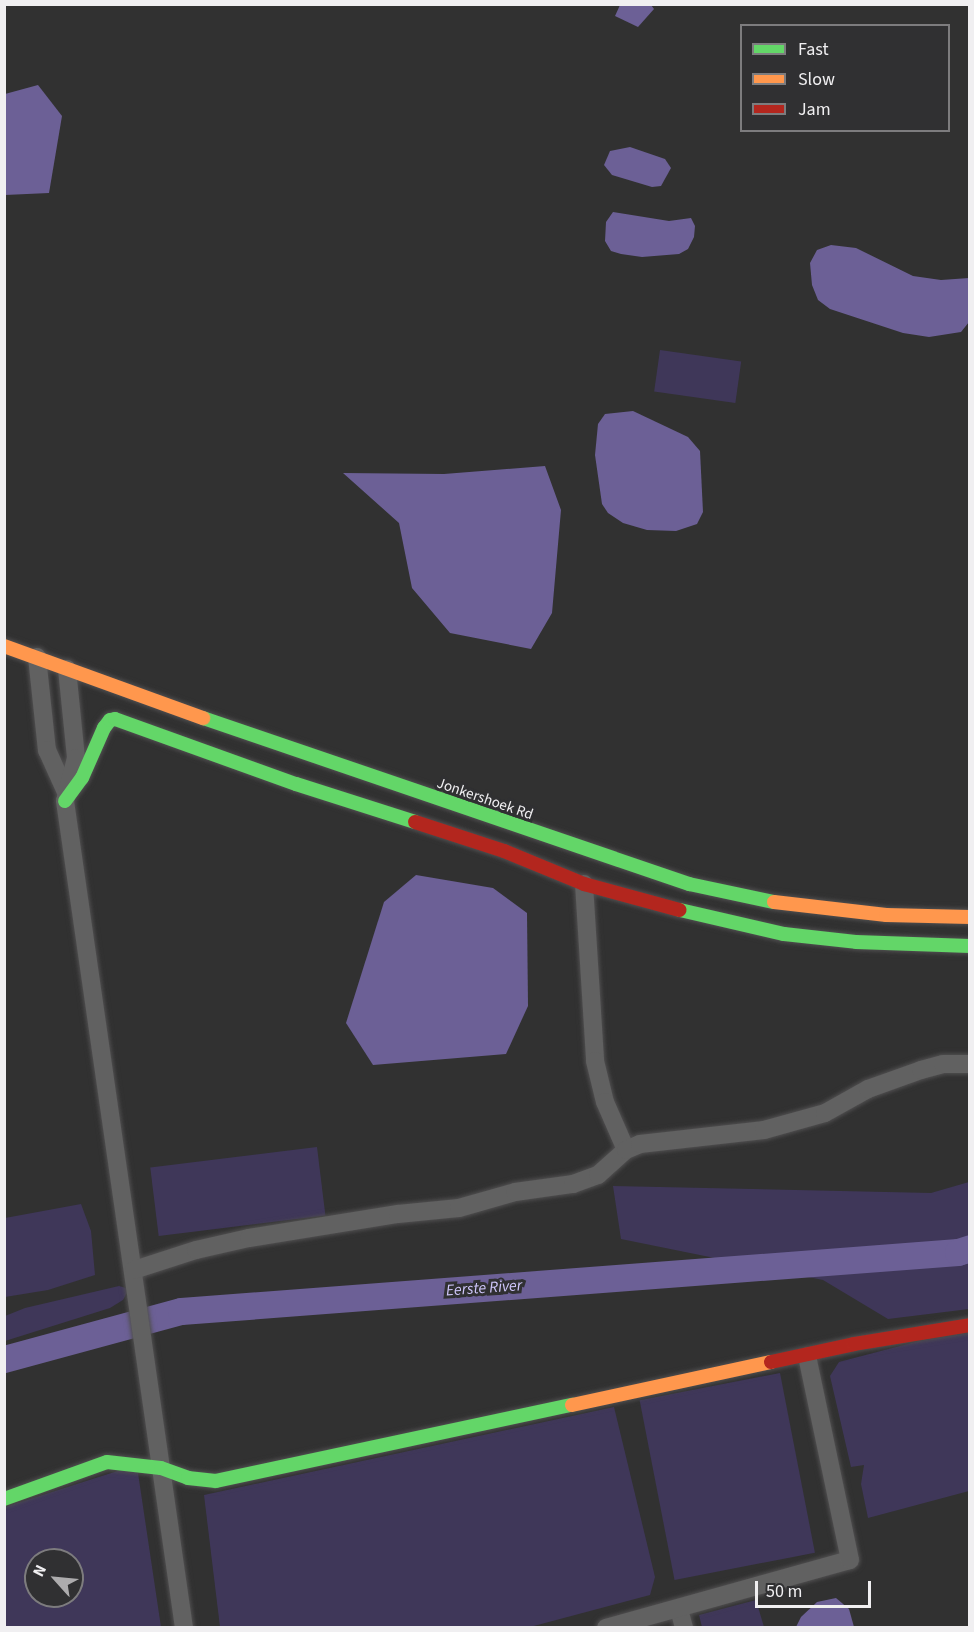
<!DOCTYPE html>
<style>
body{margin:0}
#map{position:relative;width:974px;height:1632px;overflow:hidden;background:#313131;font-family:"Source Sans 3",sans-serif}
div>[style]{position:absolute}
.green>*{inset:0;background:#3f3759;transform-origin:0 0}
.water>*{inset:0;background:#6c6096}
.river>*{height:27px;margin:-13.5px;padding:0 13.5px;transform-origin:13.5px;border-radius:13.5px;background:#6c6096}
.roads{filter:drop-shadow(0 0 2px #504f50) drop-shadow(0 0 2px #504f50)}
.street>*{height:18px;margin:-9px;padding:0 9px;transform-origin:9px;border-radius:9px;background:#616161}
.fast>*{height:14px;margin:-7px;padding:0 7px;transform-origin:7px;border-radius:7px;background:#63d668}
.slow>*{height:14px;margin:-7px;padding:0 7px;transform-origin:7px;border-radius:7px;background:#ff974d}
.jam>*{height:14px;margin:-7px;padding:0 7px;transform-origin:7px;border-radius:7px;background:#b3261e}
span{translate:-50% -50%;white-space:nowrap;text-align:center;line-height:1.15;-webkit-text-stroke:6px #303032;paint-order:stroke}
.street-label{font-size:15px;color:#f0eff1}
.water-label{font-size:16px;color:#cfc6fa;font-style:italic}
.frame{position:absolute;inset:0;border:6px solid #f0eff1;pointer-events:none}
.legend{position:absolute;left:740px;top:24px;width:210px;height:108px;box-sizing:border-box;background:#303032;border:2px solid #7d7c7e;margin:0;padding:8px 10px;list-style:none;font-size:18px;color:#f0eff1}
.legend li{display:flex;align-items:center;gap:12px;height:30px}
.legend b{width:30px;border:2px solid #7d7c7e}
.north{position:absolute;left:24px;top:1548px;width:60px;height:60px;box-sizing:border-box;background:#303032;border:2px solid #7d7c7e;border-radius:50%;rotate:297deg;font-size:16px;font-weight:700;line-height:24px;text-align:center;color:#f0eff1}
.north::after{content:'';display:block;margin:auto;width:21px;height:27px;background:#adacae;clip-path:polygon(50% 0,100% 100%,50% 72%,0 100%)}
.scale{position:absolute;left:755px;top:1581px;width:116px;height:27px;box-sizing:border-box;border:3px solid #f0eff1;border-top:0;padding-left:8px;font-size:18px;line-height:21px;white-space:nowrap;color:#f0eff1;-webkit-text-stroke:4px #303032;paint-order:stroke}
</style>
<div id="map">
<div class="green">
<i style="left:660px;top:350px;width:82px;height:42px;rotate:8deg"></i>
<i style="left:317px;top:1147px;width:69px;height:168px;rotate:83deg"></i>
<i style="clip-path:polygon(969px 1182px,969px 1309px,888px 1319px,823px 1280px,621px 1239px,613px 1186px,931px 1193px)"></i>
<i style="clip-path:polygon(81px 1204px,91px 1231px,95px 1275px,48px 1290px,5px 1297px,5px 1218px)"></i>
<i style="clip-path:polygon(119px 1286px,129px 1289px,123px 1300px,110px 1308px,5px 1341px,5px 1316px,25px 1308px)"></i>
<i style="clip-path:polygon(969px 1333px,969px 1491px,868px 1518px,861px 1484px,864px 1465px,851px 1467px,830px 1376px,839px 1362px,919px 1341px)"></i>
<i style="left:780px;top:1373px;width:183px;height:143px;rotate:79deg"></i>
<i style="clip-path:polygon(614px 1407px,655px 1577px,650px 1595px,530px 1627px,220px 1627px,204px 1495px)"></i>
<i style="clip-path:polygon(evenodd,127px 1468px,138px 1473px,161px 1627px,5px 1628px,5px 1507px,127px 1468px,36px 1560px,72px 1560px,72px 1596px,36px 1596px,36px 1560px)"></i>
<i style="clip-path:polygon(756px 1600px,764px 1627px,702px 1627px,699px 1615px)"></i>
</div>
<div class="water">
<i style="clip-path:polygon(620px 5px,651px 5px,654px 9px,638px 27px,615px 16px)"></i>
<i style="clip-path:polygon(38px 85px,62px 116px,49px 193px,5px 195px,5px 94px)"></i>
<i style="clip-path:polygon(630px 147px,665px 159px,671px 168px,661px 186px,652px 187px,612px 175px,604px 165px,610px 151px)"></i>
<i style="clip-path:polygon(613px 212px,669px 221px,691px 218px,695px 226px,694px 237px,688px 249px,679px 254px,642px 257px,621px 254px,611px 251px,605px 241px,606px 222px)"></i>
<i style="clip-path:polygon(831px 245px,856px 248px,913px 276px,941px 280px,969px 278px,969px 322px,961px 332px,929px 337px,903px 333px,830px 309px,818px 300px,812px 285px,810px 263px,817px 250px)"></i>
<i style="clip-path:polygon(633px 411px,688px 437px,700px 451px,703px 512px,697px 524px,676px 531px,647px 530px,623px 523px,608px 513px,602px 504px,595px 455px,598px 424px,605px 414px)"></i>
<i style="clip-path:polygon(545px 466px,561px 510px,552px 613px,531px 649px,450px 633px,412px 588px,399px 523px,343px 473px,444px 474px)"></i>
<i style="clip-path:polygon(416px 875px,493px 888px,527px 913px,528px 1006px,506px 1054px,373px 1065px,346px 1023px,384px 902px)"></i>
<i style="clip-path:polygon(836px 1598px,849px 1609px,854px 1627px,796px 1627px,801px 1617px,817px 1602px)"></i>
</div>
<div class="river">
<i style="left:4px;top:1359px;width:183px;rotate:-15.2deg"></i>
<i style="left:181px;top:1311px;width:779px;rotate:-4.34deg"></i>
<i style="left:958px;top:1252px;width:13px;rotate:-18deg"></i>
</div>
<div class="roads">
<div class="street">
<i style="left:37px;top:657px;width:94px;rotate:83.9deg"></i>
<i style="left:47px;top:750px;width:46px;rotate:65.7deg"></i>
<i style="left:67px;top:669px;width:89px;rotate:84.2deg"></i>
<i style="left:76px;top:758px;width:44px;rotate:104.3deg"></i>
<i style="left:65px;top:801px;width:836px;rotate:81.81deg"></i>
<i style="left:584px;top:884px;width:177px;rotate:86.4deg"></i>
<i style="left:595px;top:1061px;width:42px;rotate:76.3deg"></i>
<i style="left:605px;top:1102px;width:52px;rotate:66.4deg"></i>
<i style="left:134px;top:1270px;width:65px;rotate:-17.9deg"></i>
<i style="left:196px;top:1250px;width:54px;rotate:-12.8deg"></i>
<i style="left:249px;top:1238px;width:151px;rotate:-9.2deg"></i>
<i style="left:398px;top:1214px;width:61px;rotate:-5.6deg"></i>
<i style="left:459px;top:1208px;width:58px;rotate:-15.9deg"></i>
<i style="left:515px;top:1192px;width:59px;rotate:-7.9deg"></i>
<i style="left:573px;top:1184px;width:27px;rotate:-20deg"></i>
<i style="left:598px;top:1175px;width:38px;rotate:-42deg"></i>
<i style="left:626px;top:1150px;width:15px;rotate:-23deg"></i>
<i style="left:640px;top:1144px;width:125px;rotate:-6.4deg"></i>
<i style="left:764px;top:1130px;width:63px;rotate:-15.6deg"></i>
<i style="left:825px;top:1113px;width:49px;rotate:-29.2deg"></i>
<i style="left:868px;top:1089px;width:56px;rotate:-19.7deg"></i>
<i style="left:921px;top:1070px;width:23px;rotate:-15deg"></i>
<i style="left:943px;top:1064px;width:27px"></i>
<i style="left:679px;top:1609px;width:20px;rotate:75deg"></i>
<i style="left:606px;top:1628px;width:253px;rotate:-15.6deg"></i>
<i style="left:850px;top:1560px;width:208px;rotate:-101.9deg"></i>
</div>
<div class="fast">
<i style="left:203px;top:718px;width:514px;rotate:18.86deg"></i>
<i style="left:689px;top:884px;width:87px;rotate:12deg"></i>
<i style="left:65px;top:801px;width:29px;rotate:-54deg"></i>
<i style="left:82px;top:778px;width:55px;rotate:-66.3deg"></i>
<i style="left:104px;top:728px;width:10px;rotate:-53deg"></i>
<i style="left:110px;top:720px;width:5px;rotate:-11deg"></i>
<i style="left:115px;top:719px;width:192px;rotate:19.8deg"></i>
<i style="left:296px;top:784px;width:125px;rotate:17.7deg"></i>
<i style="left:680px;top:910px;width:107px;rotate:13deg"></i>
<i style="left:784px;top:934px;width:72px;rotate:6.3deg"></i>
<i style="left:856px;top:942px;width:114px;rotate:2deg"></i>
<i style="left:4px;top:1499px;width:109px;rotate:-19.8deg"></i>
<i style="left:107px;top:1462px;width:54px;rotate:6.3deg"></i>
<i style="left:161px;top:1468px;width:29px;rotate:20deg"></i>
<i style="left:188px;top:1478px;width:28px;rotate:6deg"></i>
<i style="left:216px;top:1481px;width:364px;rotate:-12.1deg"></i>
</div>
<div class="slow">
<i style="left:4px;top:646px;width:212px;rotate:19.9deg"></i>
<i style="left:774px;top:902px;width:113px;rotate:6.6deg"></i>
<i style="left:886px;top:915px;width:84px;rotate:1.4deg"></i>
<i style="left:572px;top:1405px;width:204px;rotate:-12.2deg"></i>
</div>
<div class="jam">
<i style="left:415px;top:822px;width:94px;rotate:18deg"></i>
<i style="left:504px;top:851px;width:87px;rotate:22.4deg"></i>
<i style="left:584px;top:884px;width:99px;rotate:15.2deg"></i>
<i style="left:771px;top:1362px;width:85px;rotate:-12.2deg"></i>
<i style="left:854px;top:1344px;width:118px;rotate:-9.3deg"></i>
</div>
</div>
<div class="street-label">
<span style="left:485px;top:799px;rotate:19deg">Jonkershoek Rd</span>
</div>
<div class="water-label">
<span style="left:484px;top:1288px;rotate:-4deg">Eerste River</span>
</div>
<div class="frame"></div>
<ul class="legend">
<li><b style="height:8px;background:#63d668"></b>Fast</li>
<li><b style="height:8px;background:#ff974d"></b>Slow</li>
<li><b style="height:8px;background:#b3261e"></b>Jam</li>
</ul>
<div class="north">N</div>
<div class="scale">50 m</div>
</div>
